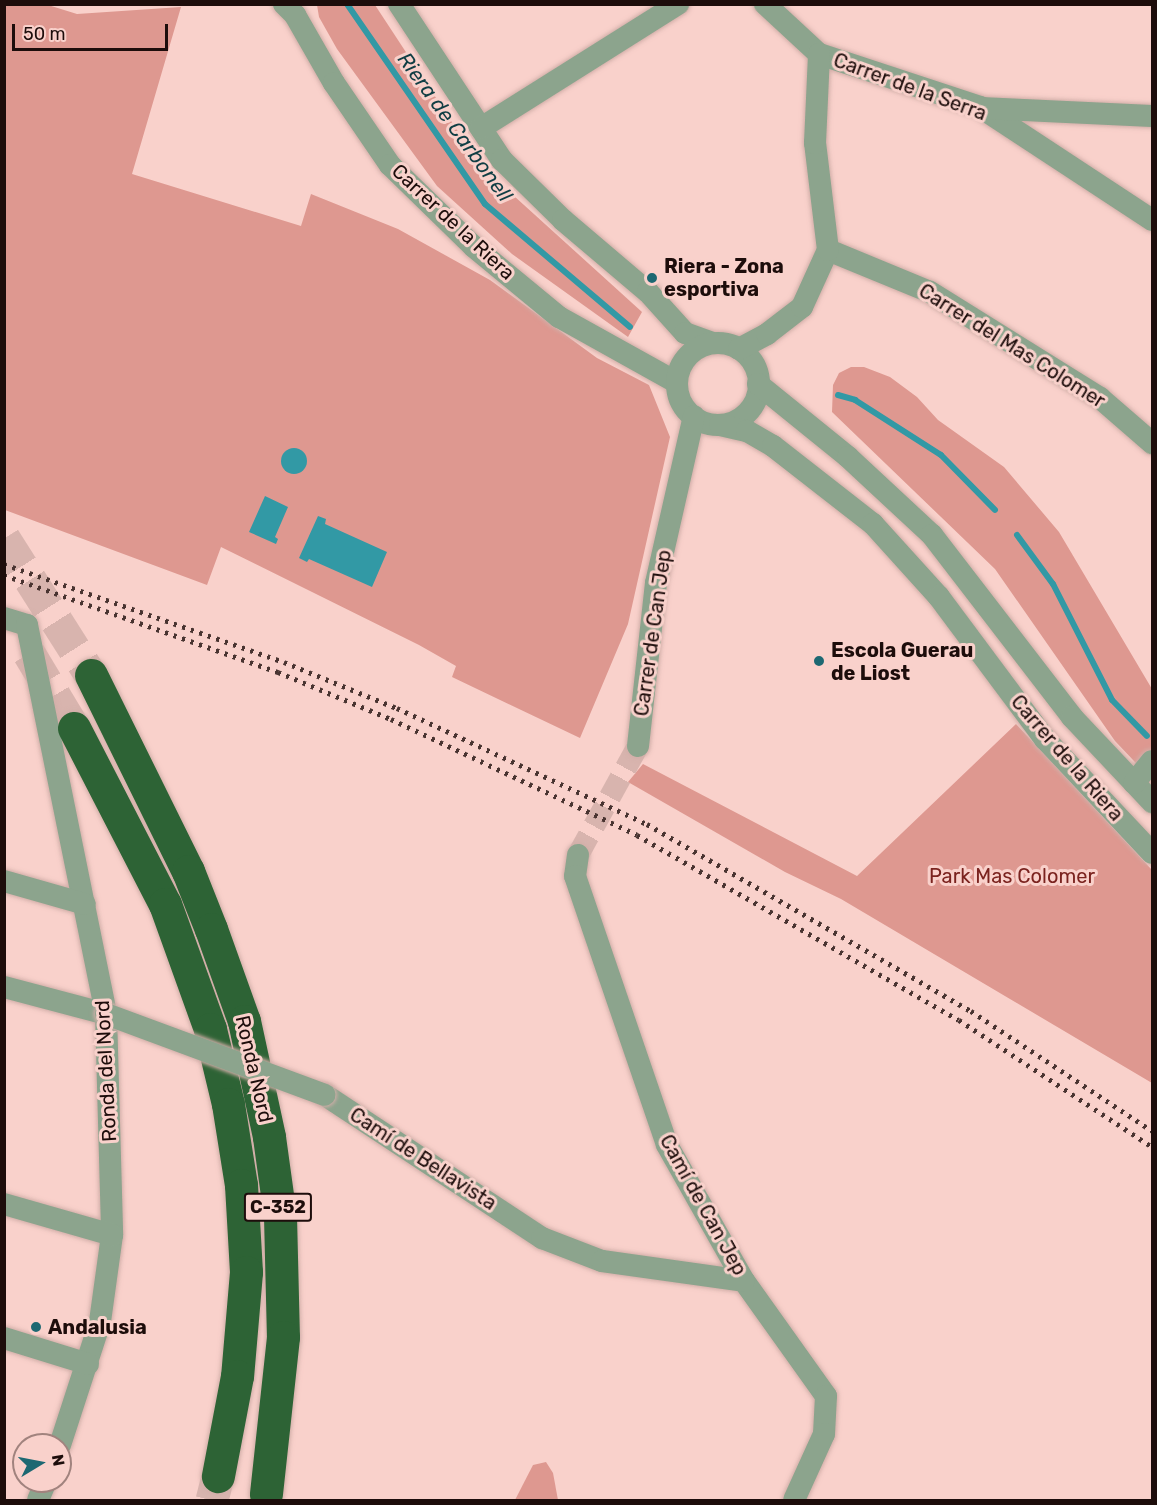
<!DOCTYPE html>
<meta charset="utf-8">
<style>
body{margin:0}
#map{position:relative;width:1157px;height:1505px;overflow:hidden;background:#f9d1cb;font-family:Rubik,sans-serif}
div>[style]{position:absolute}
.green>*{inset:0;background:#de9890}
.water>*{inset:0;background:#3299a5}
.round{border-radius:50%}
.stream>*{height:6px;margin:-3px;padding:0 3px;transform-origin:3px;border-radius:3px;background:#3299a5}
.street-tunnel>*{height:22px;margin-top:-11px;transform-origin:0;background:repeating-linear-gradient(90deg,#d8b4ae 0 22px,transparent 0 33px)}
.highway-tunnel>*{height:33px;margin-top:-16.5px;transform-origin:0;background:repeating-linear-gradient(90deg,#d8b4ae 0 33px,transparent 0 49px)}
.roads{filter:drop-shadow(0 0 2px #d1aea8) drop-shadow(0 0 2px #d1aea8)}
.street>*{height:22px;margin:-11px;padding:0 11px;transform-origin:11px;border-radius:11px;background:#8ca48d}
.street>.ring{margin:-11px;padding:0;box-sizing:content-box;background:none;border:22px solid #8ca48d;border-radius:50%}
.highway>*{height:33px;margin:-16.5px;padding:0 16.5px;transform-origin:16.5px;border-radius:16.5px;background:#2d6335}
.rail>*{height:4.5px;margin-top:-2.25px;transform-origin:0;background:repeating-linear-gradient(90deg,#493431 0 3px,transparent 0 9px)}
.bridges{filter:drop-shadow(0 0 2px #d1aea8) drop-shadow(0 0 2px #d1aea8)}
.street-bridge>*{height:22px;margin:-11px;padding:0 11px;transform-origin:11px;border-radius:11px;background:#8ca48d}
.dots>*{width:16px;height:16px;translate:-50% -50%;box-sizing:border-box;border:3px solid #f9d1cb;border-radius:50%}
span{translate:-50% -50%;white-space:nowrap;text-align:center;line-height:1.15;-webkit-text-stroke:6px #f9d1cb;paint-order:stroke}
.shield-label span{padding:2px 4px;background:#f9d1cb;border:2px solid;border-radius:4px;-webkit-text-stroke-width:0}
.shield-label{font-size:18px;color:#1d0d0b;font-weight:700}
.street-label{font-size:20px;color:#1d0d0b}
.poi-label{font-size:20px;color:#1d0d0b;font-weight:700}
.left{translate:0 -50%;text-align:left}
.park-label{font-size:20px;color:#7b231f}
.water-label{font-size:21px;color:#103e44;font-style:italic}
.frame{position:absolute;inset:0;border:6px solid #1d0d0b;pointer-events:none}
.north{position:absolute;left:12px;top:1433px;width:60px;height:60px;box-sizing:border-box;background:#f9d1cb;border:2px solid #a1837e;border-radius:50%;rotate:80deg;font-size:16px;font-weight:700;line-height:24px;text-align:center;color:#1d0d0b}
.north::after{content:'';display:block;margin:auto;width:21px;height:27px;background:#1d6872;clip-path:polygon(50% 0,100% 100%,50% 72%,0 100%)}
.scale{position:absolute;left:12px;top:24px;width:156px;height:27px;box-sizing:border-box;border:3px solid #1d0d0b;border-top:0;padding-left:8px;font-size:18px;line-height:21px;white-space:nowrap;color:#1d0d0b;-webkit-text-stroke:4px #f9d1cb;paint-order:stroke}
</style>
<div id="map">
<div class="green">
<i style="clip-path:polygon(4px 5px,48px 5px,77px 14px,181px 7px,132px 174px,301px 226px,311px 194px,398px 229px,490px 280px,597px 358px,649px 385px,670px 437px,628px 624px,580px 738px,452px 677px,456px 666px,419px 645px,221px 547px,207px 585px,5px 510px)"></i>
<i style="clip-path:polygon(317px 5px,375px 5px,480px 165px,642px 312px,628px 337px,512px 254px,437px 186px,337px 49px,319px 17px)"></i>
<i style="clip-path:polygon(851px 367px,864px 367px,890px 377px,917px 397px,938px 420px,1004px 467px,1059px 532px,1152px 689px,1152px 780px,1115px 741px,995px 569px,832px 412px,833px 385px,839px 373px)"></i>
<i style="clip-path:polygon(1016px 724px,1152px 870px,1152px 1083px,841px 899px,785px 872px,628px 782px,643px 764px,857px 876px)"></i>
<i style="clip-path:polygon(546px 1462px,553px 1473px,558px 1500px,515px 1500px,533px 1465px)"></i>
</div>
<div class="water">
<i class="round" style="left:281px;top:448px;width:26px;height:26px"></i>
<i style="clip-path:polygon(265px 496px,288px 507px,275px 537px,278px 539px,276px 544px,249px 532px)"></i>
<i style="clip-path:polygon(318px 516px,326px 519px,325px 524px,387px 552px,372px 587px,309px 559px,307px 562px,299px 558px)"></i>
</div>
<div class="stream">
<i style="left:347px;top:4px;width:243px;rotate:55.4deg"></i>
<i style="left:485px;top:204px;width:190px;rotate:40.3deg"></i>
<i style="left:838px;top:395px;width:18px;rotate:16deg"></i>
<i style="left:855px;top:400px;width:102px;rotate:32.6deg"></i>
<i style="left:941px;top:455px;width:77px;rotate:45.5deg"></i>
<i style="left:1017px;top:535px;width:61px;rotate:53.7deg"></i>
<i style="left:1053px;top:584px;width:130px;rotate:63deg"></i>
<i style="left:1112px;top:700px;width:50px;rotate:45.8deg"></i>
</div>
<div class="street-tunnel">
<i style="left:578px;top:855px;width:124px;rotate:-61.2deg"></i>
</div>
<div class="highway-tunnel">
<i style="left:4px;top:538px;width:162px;rotate:57.6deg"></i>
<i style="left:29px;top:653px;width:87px;rotate:59deg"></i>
<i style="left:212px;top:1500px;width:25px;rotate:-76deg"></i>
</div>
<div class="roads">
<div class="street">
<i style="left:284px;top:4px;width:16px;rotate:45deg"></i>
<i style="left:295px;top:15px;width:78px;rotate:60.2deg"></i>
<i style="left:334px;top:83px;width:99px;rotate:55.7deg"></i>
<i style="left:390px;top:165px;width:117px;rotate:44.3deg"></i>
<i style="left:474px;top:247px;width:110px;rotate:39.5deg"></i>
<i style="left:559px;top:317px;width:134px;rotate:29.1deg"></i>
<i style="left:399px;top:4px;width:187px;rotate:56.6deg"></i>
<i style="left:502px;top:160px;width:86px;rotate:44.5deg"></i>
<i style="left:563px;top:220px;width:111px;rotate:40.3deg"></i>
<i style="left:648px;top:292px;width:55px;rotate:47.9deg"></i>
<i style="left:685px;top:333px;width:29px;rotate:20deg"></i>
<i style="left:765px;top:4px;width:74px;rotate:42.8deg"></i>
<i style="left:819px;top:54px;width:169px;rotate:18.2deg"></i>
<i style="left:980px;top:107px;width:206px;rotate:33.3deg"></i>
<i style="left:981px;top:108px;width:171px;rotate:2.7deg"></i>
<i style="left:481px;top:128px;width:233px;rotate:-32.2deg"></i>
<i style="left:828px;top:250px;width:110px;rotate:22.4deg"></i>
<i style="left:930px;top:292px;width:200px;rotate:31.9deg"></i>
<i style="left:1100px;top:398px;width:69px;rotate:40.9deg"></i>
<i class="ring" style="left:677px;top:343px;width:60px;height:60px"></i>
<i style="left:739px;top:349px;width:32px;rotate:-28deg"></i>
<i style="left:767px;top:334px;width:44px;rotate:-37.6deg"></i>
<i style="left:802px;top:307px;width:63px;rotate:-65.5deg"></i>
<i style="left:828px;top:250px;width:108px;rotate:-96.9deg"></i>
<i style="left:815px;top:143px;width:89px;rotate:-87.4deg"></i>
<i style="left:758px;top:384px;width:116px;rotate:39deg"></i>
<i style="left:848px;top:457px;width:115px;rotate:42.9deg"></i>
<i style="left:932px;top:535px;width:230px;rotate:52.4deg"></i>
<i style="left:1072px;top:717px;width:117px;rotate:46.7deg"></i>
<i style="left:720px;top:425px;width:28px;rotate:13deg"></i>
<i style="left:747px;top:431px;width:30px;rotate:30deg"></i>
<i style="left:773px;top:446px;width:127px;rotate:38deg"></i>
<i style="left:873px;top:524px;width:98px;rotate:47.9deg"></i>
<i style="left:939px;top:597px;width:177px;rotate:53.3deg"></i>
<i style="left:1045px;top:739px;width:156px;rotate:46.8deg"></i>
<i style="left:4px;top:618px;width:24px;rotate:17deg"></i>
<i style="left:27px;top:625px;width:397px;rotate:78.5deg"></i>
<i style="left:106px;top:1014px;width:221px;rotate:88.4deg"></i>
<i style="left:112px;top:1235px;width:88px;rotate:97.9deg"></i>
<i style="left:100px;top:1322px;width:129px;rotate:108deg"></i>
<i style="left:638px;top:746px;width:164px;rotate:-83.7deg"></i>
<i style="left:656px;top:583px;width:171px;rotate:-77.2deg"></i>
<i style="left:1134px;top:783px;width:28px;rotate:-51deg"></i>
<i style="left:578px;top:855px;width:21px;rotate:98deg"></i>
<i style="left:575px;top:876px;width:284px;rotate:71.1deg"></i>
<i style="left:667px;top:1145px;width:156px;rotate:60.5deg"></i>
<i style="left:744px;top:1281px;width:141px;rotate:54.5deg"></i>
<i style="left:826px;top:1396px;width:38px;rotate:93deg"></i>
<i style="left:824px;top:1434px;width:72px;rotate:114.4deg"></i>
<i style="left:4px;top:881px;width:84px;rotate:15.9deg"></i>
<i style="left:4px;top:987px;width:106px;rotate:14.8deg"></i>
<i style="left:325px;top:1095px;width:260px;rotate:33.4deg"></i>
<i style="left:542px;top:1238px;width:64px;rotate:21deg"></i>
<i style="left:602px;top:1261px;width:143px;rotate:8deg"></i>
<i style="left:4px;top:1204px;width:112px;rotate:16deg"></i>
<i style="left:4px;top:1338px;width:88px;rotate:17.2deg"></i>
<i style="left:38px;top:1500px;width:21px;rotate:-67deg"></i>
</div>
<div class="highway">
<i style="left:91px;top:675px;width:219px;rotate:63.7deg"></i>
<i style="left:188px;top:871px;width:62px;rotate:68.4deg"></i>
<i style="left:211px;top:929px;width:98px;rotate:70.3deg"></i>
<i style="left:244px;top:1021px;width:119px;rotate:77.8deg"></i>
<i style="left:269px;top:1137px;width:80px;rotate:82.1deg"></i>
<i style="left:280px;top:1216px;width:121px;rotate:88.6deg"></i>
<i style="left:283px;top:1337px;width:158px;rotate:96.2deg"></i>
<i style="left:74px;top:728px;width:198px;rotate:62.7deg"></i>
<i style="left:165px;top:904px;width:133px;rotate:70.2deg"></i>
<i style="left:210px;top:1029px;width:77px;rotate:76.5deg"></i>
<i style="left:228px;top:1104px;width:82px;rotate:80.9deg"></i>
<i style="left:241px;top:1185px;width:87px;rotate:86.7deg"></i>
<i style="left:246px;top:1272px;width:104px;rotate:94.9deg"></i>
<i style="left:237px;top:1376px;width:102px;rotate:100.8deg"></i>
</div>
</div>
<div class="rail">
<i style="left:4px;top:564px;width:297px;rotate:19.3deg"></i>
<i style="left:284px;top:662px;width:122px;rotate:22.2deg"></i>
<i style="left:397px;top:708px;width:276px;rotate:24.9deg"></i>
<i style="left:647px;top:824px;width:374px;rotate:30deg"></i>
<i style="left:971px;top:1011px;width:217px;rotate:33.5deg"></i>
<i style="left:4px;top:575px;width:291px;rotate:19.5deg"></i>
<i style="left:278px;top:672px;width:122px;rotate:22.6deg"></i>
<i style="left:391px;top:719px;width:272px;rotate:25.2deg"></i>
<i style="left:637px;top:835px;width:371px;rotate:29.9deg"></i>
<i style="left:959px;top:1020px;width:231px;rotate:33.3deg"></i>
</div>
<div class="bridges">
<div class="street-bridge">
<i style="left:106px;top:1014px;width:233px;rotate:20.3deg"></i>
</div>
</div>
<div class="dots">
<i style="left:652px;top:278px;background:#1d6872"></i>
<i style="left:819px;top:661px;background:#1d6872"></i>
<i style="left:36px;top:1327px;background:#1d6872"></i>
</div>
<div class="shield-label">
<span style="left:278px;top:1207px">C-352</span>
</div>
<div class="street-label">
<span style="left:910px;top:87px;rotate:20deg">Carrer de la Serra</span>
<span style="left:453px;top:222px;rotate:43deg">Carrer de la Riera</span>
<span style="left:1012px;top:346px;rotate:32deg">Carrer del Mas Colomer</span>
<span style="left:653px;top:633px;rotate:-82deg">Carrer de Can Jep</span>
<span style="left:1067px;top:758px;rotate:49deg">Carrer de la Riera</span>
<span style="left:254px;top:1069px;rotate:77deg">Ronda Nord</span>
<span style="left:106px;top:1071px;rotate:-93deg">Ronda del Nord</span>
<span style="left:423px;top:1159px;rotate:33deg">Camí de Bellavista</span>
<span style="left:703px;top:1205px;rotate:61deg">Camí de Can Jep</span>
</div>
<div class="poi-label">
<span class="left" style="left:664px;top:278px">Riera - Zona<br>esportiva</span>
<span class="left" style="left:831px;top:662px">Escola Guerau<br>de Liost</span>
<span class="left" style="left:48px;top:1327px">Andalusia</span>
</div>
<div class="park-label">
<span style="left:1012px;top:876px">Park Mas Colomer</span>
</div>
<div class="water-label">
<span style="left:455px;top:127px;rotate:54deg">Riera de Carbonell</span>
</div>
<div class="frame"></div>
<div class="north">N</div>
<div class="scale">50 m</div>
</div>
